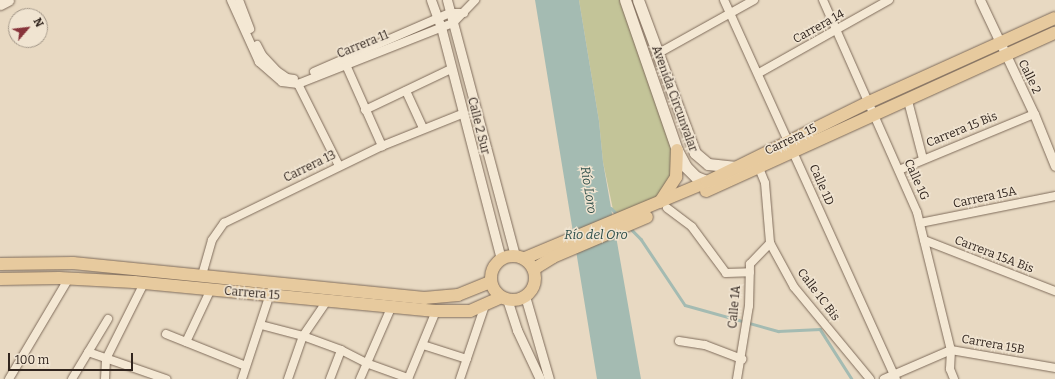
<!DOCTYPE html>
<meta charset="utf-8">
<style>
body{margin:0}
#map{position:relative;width:1055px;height:379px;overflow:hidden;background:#e8d9c2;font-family:Bitter,serif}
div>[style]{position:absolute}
.green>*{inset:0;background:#c3c498}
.water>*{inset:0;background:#a4bbb2}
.stream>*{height:2.5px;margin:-1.25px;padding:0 1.25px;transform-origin:1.25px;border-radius:1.25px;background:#a4bbb2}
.roads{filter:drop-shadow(0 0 1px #7f6c5b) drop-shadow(0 0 1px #7f6c5b)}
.minor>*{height:8px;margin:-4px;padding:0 4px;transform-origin:4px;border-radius:4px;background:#f4e8d4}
.tertiary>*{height:9px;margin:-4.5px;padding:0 4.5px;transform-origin:4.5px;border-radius:4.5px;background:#f4e8d4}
.secondary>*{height:11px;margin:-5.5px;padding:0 5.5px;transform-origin:5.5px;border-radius:5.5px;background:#f4e8d4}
.primary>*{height:12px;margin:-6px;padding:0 6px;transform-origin:6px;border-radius:6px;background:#e7ca9e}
.primary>.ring{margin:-6px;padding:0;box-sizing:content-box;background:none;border:12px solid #e7ca9e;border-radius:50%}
span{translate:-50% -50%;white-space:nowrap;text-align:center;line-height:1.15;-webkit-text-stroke:3px #f0e4d1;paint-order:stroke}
.street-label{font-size:12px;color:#31251e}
.water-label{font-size:13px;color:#2f4f4a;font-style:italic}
.north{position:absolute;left:8px;top:8px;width:40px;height:40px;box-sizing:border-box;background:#f0e4d1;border:1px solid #a49889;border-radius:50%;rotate:62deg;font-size:11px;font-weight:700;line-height:16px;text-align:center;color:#31251e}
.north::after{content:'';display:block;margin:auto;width:14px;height:18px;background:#87333a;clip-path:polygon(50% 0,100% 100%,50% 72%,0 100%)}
.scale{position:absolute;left:8px;top:353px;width:125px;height:18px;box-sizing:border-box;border:2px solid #31251e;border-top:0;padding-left:5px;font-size:12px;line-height:14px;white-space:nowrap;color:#31251e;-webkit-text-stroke:3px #f0e4d1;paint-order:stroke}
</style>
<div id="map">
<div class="green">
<i style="clip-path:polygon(579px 0,625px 0,677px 150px,666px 195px,615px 219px,603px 162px,599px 121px)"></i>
</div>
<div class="water">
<i style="clip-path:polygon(535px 0,579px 0,599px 121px,603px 162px,641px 379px,597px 379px)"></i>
</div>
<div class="stream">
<i style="left:611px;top:208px;width:10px;rotate:45deg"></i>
<i style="left:630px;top:228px;width:16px;rotate:45deg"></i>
<i style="left:641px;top:239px;width:79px;rotate:56.3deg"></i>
<i style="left:685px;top:305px;width:97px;rotate:15.6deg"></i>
<i style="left:778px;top:331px;width:42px;rotate:-2.7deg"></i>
<i style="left:820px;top:329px;width:59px;rotate:57.4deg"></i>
</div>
<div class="roads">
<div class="minor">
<i style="left:231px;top:0;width:68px;rotate:65.7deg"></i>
<i style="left:259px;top:62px;width:30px;rotate:41deg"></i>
<i style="left:282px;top:82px;width:16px;rotate:7deg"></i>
<i style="left:298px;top:84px;width:167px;rotate:-21.5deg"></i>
<i style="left:453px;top:23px;width:32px;rotate:-46deg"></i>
<i style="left:239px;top:0;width:31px;rotate:69deg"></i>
<i style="left:724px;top:0;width:416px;rotate:65.6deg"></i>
<i style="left:823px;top:0;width:232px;rotate:66.1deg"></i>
<i style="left:917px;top:212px;width:142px;rotate:76.2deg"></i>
<i style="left:951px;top:350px;width:19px;rotate:93deg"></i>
<i style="left:950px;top:369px;width:11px;rotate:68deg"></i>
<i style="left:257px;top:45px;width:11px;rotate:63deg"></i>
<i style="left:262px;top:55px;width:22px;rotate:47deg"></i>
<i style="left:277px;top:71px;width:12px;rotate:35deg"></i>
<i style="left:287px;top:78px;width:7px;rotate:8deg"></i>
<i style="left:657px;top:54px;width:111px;rotate:-29.1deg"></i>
<i style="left:346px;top:65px;width:89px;rotate:66deg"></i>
<i style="left:314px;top:72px;width:148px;rotate:-23.5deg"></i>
<i style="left:450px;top:13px;width:14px"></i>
<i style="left:759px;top:73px;width:149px;rotate:-29.3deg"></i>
<i style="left:298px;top:84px;width:92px;rotate:63.4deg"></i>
<i style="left:406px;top:91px;width:41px;rotate:65.3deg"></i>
<i style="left:908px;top:101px;width:60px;rotate:75.5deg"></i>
<i style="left:365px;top:110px;width:95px;rotate:-25.5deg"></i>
<i style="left:759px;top:168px;width:16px;rotate:68deg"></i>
<i style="left:765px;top:183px;width:60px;rotate:85.2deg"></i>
<i style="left:770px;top:243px;width:50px;rotate:61.4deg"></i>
<i style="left:794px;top:287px;width:119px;rotate:50.4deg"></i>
<i style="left:899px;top:170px;width:146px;rotate:-22.5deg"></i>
<i style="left:667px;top:208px;width:31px;rotate:37deg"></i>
<i style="left:692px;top:227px;width:57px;rotate:53.5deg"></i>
<i style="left:726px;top:273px;width:24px;rotate:-2deg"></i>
<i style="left:920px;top:223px;width:138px;rotate:-11.3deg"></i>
<i style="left:924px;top:240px;width:141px;rotate:21.3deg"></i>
<i style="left:202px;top:275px;width:36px;rotate:-74deg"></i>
<i style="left:212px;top:240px;width:21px;rotate:-55deg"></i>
<i style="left:224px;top:223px;width:176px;rotate:-26deg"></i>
<i style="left:382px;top:146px;width:86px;rotate:-21.8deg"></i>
<i style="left:261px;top:325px;width:43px;rotate:14.7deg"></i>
<i style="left:303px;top:336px;width:40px;rotate:20.2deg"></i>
<i style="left:341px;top:350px;width:28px;rotate:27deg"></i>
<i style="left:366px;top:363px;width:45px;rotate:19.7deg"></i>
<i style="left:166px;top:334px;width:86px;rotate:21.8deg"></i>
<i style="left:679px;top:341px;width:26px;rotate:9deg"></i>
<i style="left:705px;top:345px;width:40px;rotate:21deg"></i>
<i style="left:186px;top:342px;width:56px;rotate:-64.8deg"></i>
<i style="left:423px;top:345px;width:46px;rotate:17.7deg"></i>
<i style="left:88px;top:352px;width:83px;rotate:19.1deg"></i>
<i style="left:9px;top:379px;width:117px;rotate:-59.3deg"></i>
<i style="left:72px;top:379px;width:70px;rotate:-59deg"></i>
<i style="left:105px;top:379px;width:20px;rotate:-87deg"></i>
<i style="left:106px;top:359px;width:85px;rotate:-63.4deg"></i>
<i style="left:242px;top:379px;width:93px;rotate:-71.8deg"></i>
<i style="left:288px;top:379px;width:46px;rotate:-70.8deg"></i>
<i style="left:303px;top:336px;width:42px;rotate:-55.6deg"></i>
<i style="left:330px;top:379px;width:31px;rotate:-69deg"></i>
<i style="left:360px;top:379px;width:77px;rotate:-66.4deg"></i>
<i style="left:408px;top:379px;width:74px;rotate:-67.6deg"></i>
<i style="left:460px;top:379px;width:78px;rotate:-71.3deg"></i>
<i style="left:737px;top:379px;width:74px;rotate:-80.7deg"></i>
<i style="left:749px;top:306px;width:42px;rotate:-88.6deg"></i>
<i style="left:750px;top:264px;width:29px;rotate:-46deg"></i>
<i style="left:884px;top:379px;width:73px;rotate:-23.4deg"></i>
<i style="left:951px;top:350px;width:106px;rotate:9.8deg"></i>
</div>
<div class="tertiary">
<i style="left:431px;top:0;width:29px;rotate:70deg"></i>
<i style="left:441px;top:27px;width:240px;rotate:75.5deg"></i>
<i style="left:447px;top:0;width:264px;rotate:75.1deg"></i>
<i style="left:980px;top:0;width:126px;rotate:64.7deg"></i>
<i style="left:1034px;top:114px;width:56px;rotate:68deg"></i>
<i style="left:525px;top:296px;width:86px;rotate:73.9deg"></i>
<i style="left:507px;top:299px;width:33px;rotate:72deg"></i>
<i style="left:517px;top:330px;width:54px;rotate:64.9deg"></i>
</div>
<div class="secondary">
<i style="left:625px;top:0;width:159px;rotate:70.9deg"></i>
<i style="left:677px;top:150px;width:19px;rotate:62deg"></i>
<i style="left:686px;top:167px;width:14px;rotate:45deg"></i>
<i style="left:696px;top:177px;width:17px;rotate:21deg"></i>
<i style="left:638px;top:0;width:163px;rotate:69.6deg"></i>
<i style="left:695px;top:153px;width:17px;rotate:40deg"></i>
<i style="left:708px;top:164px;width:28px;rotate:6deg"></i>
<i style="left:0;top:4px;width:9px;rotate:-27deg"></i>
</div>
<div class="primary">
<i style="left:706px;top:191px;width:383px;rotate:-24.4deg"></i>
<i style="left:660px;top:202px;width:30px;rotate:-57deg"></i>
<i style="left:676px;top:177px;width:27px;rotate:-88deg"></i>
<i class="ring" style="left:491px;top:256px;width:32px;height:32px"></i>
<i style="left:525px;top:258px;width:197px;rotate:-22.7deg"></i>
<i style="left:707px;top:182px;width:181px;rotate:-26.3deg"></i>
<i style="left:869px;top:102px;width:204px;rotate:-24.3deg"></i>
<i style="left:0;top:264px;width:73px;rotate:-0.8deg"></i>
<i style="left:73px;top:263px;width:353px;rotate:5.7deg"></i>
<i style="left:424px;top:298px;width:34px;rotate:-5deg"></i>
<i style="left:458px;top:295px;width:35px;rotate:-22deg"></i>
<i style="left:534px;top:269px;width:22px;rotate:-32deg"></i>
<i style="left:553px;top:257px;width:102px;rotate:-23.1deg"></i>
<i style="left:0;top:279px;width:59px;rotate:-1deg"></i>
<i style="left:59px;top:278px;width:75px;rotate:3.1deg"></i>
<i style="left:134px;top:282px;width:303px;rotate:5.5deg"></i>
<i style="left:436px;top:311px;width:34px"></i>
<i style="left:470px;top:311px;width:34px;rotate:-24deg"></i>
</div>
</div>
<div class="street-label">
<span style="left:819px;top:27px;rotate:-29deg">Carrera 14</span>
<span style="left:363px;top:45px;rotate:-22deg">Carrera 11</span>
<span style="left:1029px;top:77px;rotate:64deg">Calle 2</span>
<span style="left:674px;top:99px;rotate:70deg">Avenida Circunvalar</span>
<span style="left:478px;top:126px;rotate:76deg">Calle 2 Sur</span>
<span style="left:962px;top:130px;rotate:-22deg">Carrera 15 Bis</span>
<span style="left:791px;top:140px;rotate:-26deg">Carrera 15</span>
<span style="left:310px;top:167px;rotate:-26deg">Carrera 13</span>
<span style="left:916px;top:180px;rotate:66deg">Calle 1G</span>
<span style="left:821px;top:185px;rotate:66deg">Calle 1D</span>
<span style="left:985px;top:198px;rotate:-12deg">Carrera 15A</span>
<span style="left:994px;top:255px;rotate:21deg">Carrera 15A Bis</span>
<span style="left:252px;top:294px;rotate:5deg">Carrera 15</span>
<span style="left:818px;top:295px;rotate:53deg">Calle 1C Bis</span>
<span style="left:735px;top:307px;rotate:-85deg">Calle 1A</span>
<span style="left:993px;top:345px;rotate:10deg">Carrera 15B</span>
</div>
<div class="water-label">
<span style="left:588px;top:190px;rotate:81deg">Río Loro</span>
<span style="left:596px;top:235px">Río del Oro</span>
</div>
<div class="north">N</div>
<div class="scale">100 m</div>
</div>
